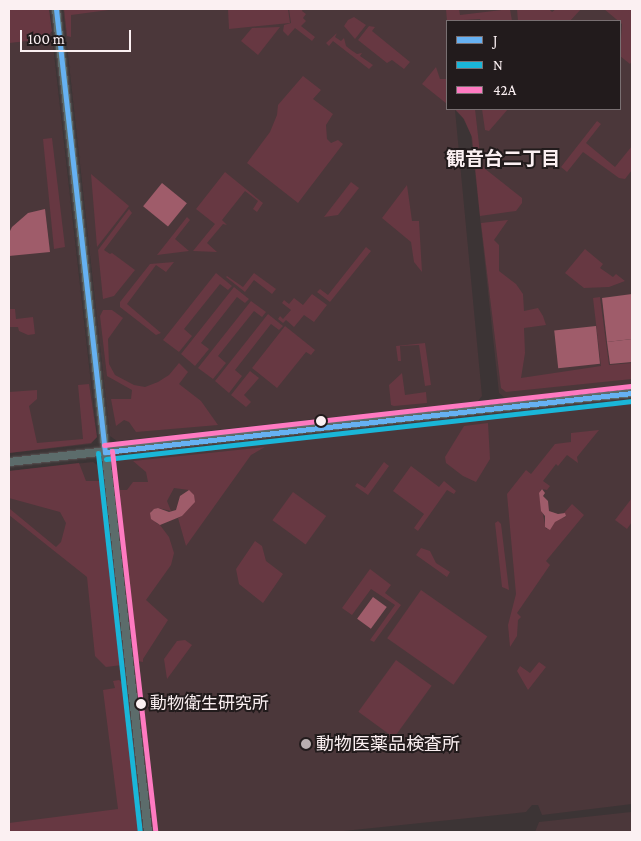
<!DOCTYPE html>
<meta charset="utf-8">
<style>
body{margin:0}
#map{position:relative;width:641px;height:841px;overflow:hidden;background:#3c3435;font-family:"Crimson Pro","Noto Sans JP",serif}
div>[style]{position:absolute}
.built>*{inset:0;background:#4b373a}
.green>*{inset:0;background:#673842;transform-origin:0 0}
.water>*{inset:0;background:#9f5c6a;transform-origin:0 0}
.roads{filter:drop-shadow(0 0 1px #5a5354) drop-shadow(0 0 1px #5a5354)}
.tertiary>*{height:8px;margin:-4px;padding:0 4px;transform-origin:4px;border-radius:4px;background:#5c6c6b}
.bus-1>*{height:5px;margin:-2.5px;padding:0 2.5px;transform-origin:2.5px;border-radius:2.5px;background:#66b1f2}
.bus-2>*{height:5px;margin:-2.5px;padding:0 2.5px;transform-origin:2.5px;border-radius:2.5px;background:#1ab6d8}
.bus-3>*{height:5px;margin:-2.5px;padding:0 2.5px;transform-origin:2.5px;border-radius:2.5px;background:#fe7ac1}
.dots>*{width:14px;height:14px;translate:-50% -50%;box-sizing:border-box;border:2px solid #221b1c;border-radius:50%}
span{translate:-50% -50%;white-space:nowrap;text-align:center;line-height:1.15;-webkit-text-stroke:4px #221b1c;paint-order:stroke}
.bus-label{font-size:17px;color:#fbf0f2}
.left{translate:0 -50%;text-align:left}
.poi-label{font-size:18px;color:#fbf0f2}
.neighbourhood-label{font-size:19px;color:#fbf0f2;font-weight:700}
.frame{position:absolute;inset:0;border:10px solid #fbf0f2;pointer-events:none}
.legend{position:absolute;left:446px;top:20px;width:175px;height:90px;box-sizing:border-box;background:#221b1c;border:1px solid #797072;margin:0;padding:6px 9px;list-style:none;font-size:15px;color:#fbf0f2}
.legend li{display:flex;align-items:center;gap:10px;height:25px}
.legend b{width:25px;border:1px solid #797072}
.scale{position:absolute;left:20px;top:30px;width:111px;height:22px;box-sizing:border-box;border:2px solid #fbf0f2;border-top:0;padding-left:6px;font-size:15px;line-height:18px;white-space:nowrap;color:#fbf0f2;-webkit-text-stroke:4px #221b1c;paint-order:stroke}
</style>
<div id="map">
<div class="built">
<i style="clip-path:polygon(9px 9px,49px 9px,97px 437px,91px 444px,9px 453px)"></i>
<i style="clip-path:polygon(evenodd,63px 9px,632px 9px,632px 384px,505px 398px,499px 393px,471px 135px,463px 118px,455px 110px,482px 396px,478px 401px,117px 441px,110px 436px,63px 9px,447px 21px,620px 21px,620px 109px,447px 109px,447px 21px)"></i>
<i style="clip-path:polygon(632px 401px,632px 804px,542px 815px,538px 805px,532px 805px,526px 812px,334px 832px,154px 832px,113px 466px,120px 459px)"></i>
<i style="clip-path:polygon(93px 462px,100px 467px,141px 832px,9px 832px,9px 471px)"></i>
<i style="clip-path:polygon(632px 810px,632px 832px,535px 832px,539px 822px,631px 812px)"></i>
</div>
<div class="green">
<i style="clip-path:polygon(9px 9px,49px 9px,52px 31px,46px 39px,9px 43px)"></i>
<i style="clip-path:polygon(64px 9px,116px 9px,71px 15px,71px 37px,67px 36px)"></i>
<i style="clip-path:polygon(228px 9px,288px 9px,290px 23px,229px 29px)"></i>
<i style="clip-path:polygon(289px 9px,303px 9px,302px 11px,306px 14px,303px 18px,306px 21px,301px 26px,315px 37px,312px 41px,295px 28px,288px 36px,283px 31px,284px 25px,291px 23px)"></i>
<i style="clip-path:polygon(446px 9px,459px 9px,460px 15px,510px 9px,512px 21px,481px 21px,480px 19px,447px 21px)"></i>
<i style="clip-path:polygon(517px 9px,549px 9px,552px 12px,556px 9px,581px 9px,570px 21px,518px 21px)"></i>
<i style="clip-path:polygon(604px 9px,632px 9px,632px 61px,630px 64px,620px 56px,622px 24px)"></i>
<i style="clip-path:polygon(354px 17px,366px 25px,355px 39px,344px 26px,348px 20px)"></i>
<i style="clip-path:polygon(369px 26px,375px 27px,372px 31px,410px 62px,404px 69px,392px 60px,387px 63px,358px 40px)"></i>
<i style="clip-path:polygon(280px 27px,258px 55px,241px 41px,252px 28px)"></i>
<i style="clip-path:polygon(337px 33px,335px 37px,341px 41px,344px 38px,346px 46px,351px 50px,357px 54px,362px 53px,360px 56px,373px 65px,369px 69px,333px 41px,329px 46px,326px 43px)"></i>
<i style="clip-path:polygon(436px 67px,440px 79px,447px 79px,447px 104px,422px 84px)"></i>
<i style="clip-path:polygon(303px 76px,321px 90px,313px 99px,333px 114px,326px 125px,327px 139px,331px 143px,338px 140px,343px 144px,298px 203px,247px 163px,270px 132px,277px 115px,278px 105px)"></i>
<i style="clip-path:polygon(455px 109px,475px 109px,481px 162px,484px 168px,522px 198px,522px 203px,516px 211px,480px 216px,472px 137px,464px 119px)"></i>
<i style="clip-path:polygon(482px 109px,508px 109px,489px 131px,485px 130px)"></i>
<i style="clip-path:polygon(597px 121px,601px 124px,586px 143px,615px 167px,632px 146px,632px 170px,625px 179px,619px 178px,583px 152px,567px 172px,561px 167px)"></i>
<i style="clip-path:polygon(52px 138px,65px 247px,54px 249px,43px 139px)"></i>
<i style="clip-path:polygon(225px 172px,263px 203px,257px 212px,253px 209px,258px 201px,245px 191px,222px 220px,227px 225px,223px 224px,207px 243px,217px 252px,193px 251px,215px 224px,196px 209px)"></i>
<i style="clip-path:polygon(91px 174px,129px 206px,97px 247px)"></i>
<i style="clip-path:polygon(351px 182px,359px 188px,338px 215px,324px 217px)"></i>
<i style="clip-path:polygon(407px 185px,412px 221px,419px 221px,422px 272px,414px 262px,411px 242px,382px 218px)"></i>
<i style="clip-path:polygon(129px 209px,132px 213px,104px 250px,110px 254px,112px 253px,135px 270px,114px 296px,103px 299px,98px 250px)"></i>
<i style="clip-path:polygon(187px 217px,190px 220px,175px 239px,189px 251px,157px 255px)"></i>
<i style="clip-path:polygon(508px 220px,494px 240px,499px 245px,499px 271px,516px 284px,523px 294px,524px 311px,538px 308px,543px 316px,546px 325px,524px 328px,525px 353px,521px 378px,601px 366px,593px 298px,600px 297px,609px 365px,632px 363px,632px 379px,506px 392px,501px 388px,481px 223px)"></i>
<i style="clip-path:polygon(366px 247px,371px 251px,330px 302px,317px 292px,320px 289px,328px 295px)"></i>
<i style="clip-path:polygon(585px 249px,603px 264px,600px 268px,613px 277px,616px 274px,625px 281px,609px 287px,584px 288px,565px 273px)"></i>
<i style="clip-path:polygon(174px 262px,166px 272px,156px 265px,127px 304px,161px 333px,156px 335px,120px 307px,120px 302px,150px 264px)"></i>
<i style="clip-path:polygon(216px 273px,232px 286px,228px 290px,220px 284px,184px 329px,192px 336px,179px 352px,163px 340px)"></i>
<i style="clip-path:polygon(254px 273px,276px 289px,272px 294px,254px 280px,245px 292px,226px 277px,227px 276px,243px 287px)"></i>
<i style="clip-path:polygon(234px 287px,249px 299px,245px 303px,237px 297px,201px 343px,209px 349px,195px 366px,181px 354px)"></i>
<i style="clip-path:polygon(312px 294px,327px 305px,314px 322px,304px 315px,294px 327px,286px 320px,283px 323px,278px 319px,280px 316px,283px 319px,291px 310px,282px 303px,284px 300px,289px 304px,294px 298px,303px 305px)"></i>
<i style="clip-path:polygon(251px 301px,266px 312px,262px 317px,254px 311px,218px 356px,226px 363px,213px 379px,198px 368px)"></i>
<i style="clip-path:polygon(9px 309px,15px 309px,16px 319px,33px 317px,35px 334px,28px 335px,19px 331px,18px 327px,9px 327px)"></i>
<i style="clip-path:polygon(103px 310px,112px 310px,123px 318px,108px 339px,109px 364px,115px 375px,134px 385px,145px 387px,158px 382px,169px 375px,179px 363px,188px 372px,179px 384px,201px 401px,218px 425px,136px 432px,129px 422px,124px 420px,116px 426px,111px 399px,131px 399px,132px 390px,107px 376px,100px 316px)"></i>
<i style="clip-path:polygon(268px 314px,283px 326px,279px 330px,271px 324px,235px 370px,242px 376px,229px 393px,215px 381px)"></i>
<i style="clip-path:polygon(285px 326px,315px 350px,311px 355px,306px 352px,277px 388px,252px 368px)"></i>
<i style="clip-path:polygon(425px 343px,431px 385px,425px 386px,419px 345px,400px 346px,401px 361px,398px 361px,396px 346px)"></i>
<i style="clip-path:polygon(250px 371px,259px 378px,244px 395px,251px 402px,246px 407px,231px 395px)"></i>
<i style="clip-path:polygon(402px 373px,405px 395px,426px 392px,427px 403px,394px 406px,391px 405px,389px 385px)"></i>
<i style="clip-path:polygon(89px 384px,97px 437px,91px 443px,9px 453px,9px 392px,37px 390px,37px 399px,29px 406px,37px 443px,83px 439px,78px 385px)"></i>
<i style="clip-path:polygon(488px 423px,490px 459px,476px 482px,463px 476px,446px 463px,445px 457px,464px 426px)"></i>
<i style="clip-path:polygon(599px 430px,577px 457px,578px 463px,567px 455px,558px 466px,556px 464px,543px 481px,550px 486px,547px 490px,541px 489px,539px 495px,546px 529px,558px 519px,566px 517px,564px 513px,572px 504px,584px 515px,546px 561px,550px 565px,517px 613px,521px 617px,518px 620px,517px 636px,510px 647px,508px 625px,516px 594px,507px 494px,526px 470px,531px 474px,555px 444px,571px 442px,571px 433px)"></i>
<i style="clip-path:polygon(265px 447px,251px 455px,186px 546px,178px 518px,182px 516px,189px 490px,174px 488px,167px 501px,171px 511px,158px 508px,151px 511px,156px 523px,160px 525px,169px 537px,174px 553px,171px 565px,146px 600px,168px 620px,143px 659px,143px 662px,137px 661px,119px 490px,127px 490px,133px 482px,148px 482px,146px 472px,133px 461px)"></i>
<i style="clip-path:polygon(384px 462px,389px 466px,368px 495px,355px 486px,357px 483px,365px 488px)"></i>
<i style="clip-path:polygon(79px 463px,86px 481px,102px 481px,122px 665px,106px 667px,95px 656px,87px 577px,9px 515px,10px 509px,56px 547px,61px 542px,66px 523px,60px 512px,9px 498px,9px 471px)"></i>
<i style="clip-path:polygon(411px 466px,439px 487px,444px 481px,456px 491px,454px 494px,447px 490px,418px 531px,414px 528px,424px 514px,393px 491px)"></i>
<i style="left:293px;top:492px;width:41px;height:35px;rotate:36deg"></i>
<i style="clip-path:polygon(632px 498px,632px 522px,627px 529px,615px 520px)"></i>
<i style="clip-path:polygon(498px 521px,501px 524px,509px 590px,502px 587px,495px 523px)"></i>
<i style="clip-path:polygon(255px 541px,262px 546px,266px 561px,283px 574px,263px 603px,239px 584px,236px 569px)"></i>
<i style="clip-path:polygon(421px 548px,430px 551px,436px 563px,450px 572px,447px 577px,416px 555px)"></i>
<i style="clip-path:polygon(370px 569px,391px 585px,385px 593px,401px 605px,374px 642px,370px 640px,395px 605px,371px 589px,352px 615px,342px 608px)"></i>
<i style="left:421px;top:590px;width:81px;height:59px;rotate:35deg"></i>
<i style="clip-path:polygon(185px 640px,192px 645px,167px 679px,164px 659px,177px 641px)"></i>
<i style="left:396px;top:660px;width:44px;height:64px;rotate:36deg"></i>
<i style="clip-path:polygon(539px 662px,546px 667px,528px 690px,517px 671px,520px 666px,530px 673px)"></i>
<i style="clip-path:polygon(119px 680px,125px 685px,141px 832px,9px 832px,9px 823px,118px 809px,103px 690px,115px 688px,113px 681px)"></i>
</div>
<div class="water">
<i style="left:162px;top:183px;width:32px;height:30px;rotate:39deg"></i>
<i style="clip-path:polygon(45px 209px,50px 252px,9px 256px,9px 233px,12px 227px,28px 213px)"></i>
<i style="clip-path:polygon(632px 294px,632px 339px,607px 342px,602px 298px)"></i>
<i style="left:596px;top:326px;width:38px;height:42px;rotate:84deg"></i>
<i style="clip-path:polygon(632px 339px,632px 362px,610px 364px,607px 342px)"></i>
<i style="clip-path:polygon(542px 489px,545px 493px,543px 496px,548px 501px,549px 511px,558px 514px,565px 513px,566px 516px,555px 522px,550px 530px,545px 527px,545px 516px,541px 511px,539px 493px)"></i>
<i style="clip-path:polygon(189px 490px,194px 495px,195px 502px,182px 516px,160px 525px,151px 519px,150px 513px,154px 509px,158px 508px,169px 512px,176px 510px,180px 496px)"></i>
<i style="left:373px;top:597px;width:17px;height:27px;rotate:36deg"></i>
</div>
<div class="roads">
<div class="tertiary">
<i style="left:56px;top:9px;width:828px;rotate:83.62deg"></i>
<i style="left:9px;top:462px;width:627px;rotate:-6.32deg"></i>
</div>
</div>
<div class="bus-1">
<i style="left:56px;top:9px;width:446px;rotate:83.7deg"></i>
<i style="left:105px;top:452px;width:530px;rotate:-6.39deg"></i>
</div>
<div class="bus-2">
<i style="left:98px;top:453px;width:381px;rotate:83.7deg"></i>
<i style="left:106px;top:459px;width:529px;rotate:-6.29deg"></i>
</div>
<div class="bus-3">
<i style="left:104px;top:445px;width:530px;rotate:-6.39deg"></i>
<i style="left:112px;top:451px;width:382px;rotate:83.5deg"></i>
</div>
<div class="dots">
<i style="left:321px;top:421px;background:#fbf0f2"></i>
<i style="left:141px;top:704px;background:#fbf0f2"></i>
<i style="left:306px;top:744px;background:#b8aeb0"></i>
</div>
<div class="bus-label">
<span class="left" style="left:150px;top:704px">動物衛生研究所</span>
</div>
<div class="poi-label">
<span class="left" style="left:316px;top:744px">動物医薬品検査所</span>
</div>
<div class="neighbourhood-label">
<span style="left:503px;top:159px">観音台二丁目</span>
</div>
<div class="frame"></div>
<ul class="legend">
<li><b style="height:6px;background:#66b1f2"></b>J</li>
<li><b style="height:6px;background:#1ab6d8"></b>N</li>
<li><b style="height:6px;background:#fe7ac1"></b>42A</li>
</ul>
<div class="scale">100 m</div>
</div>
